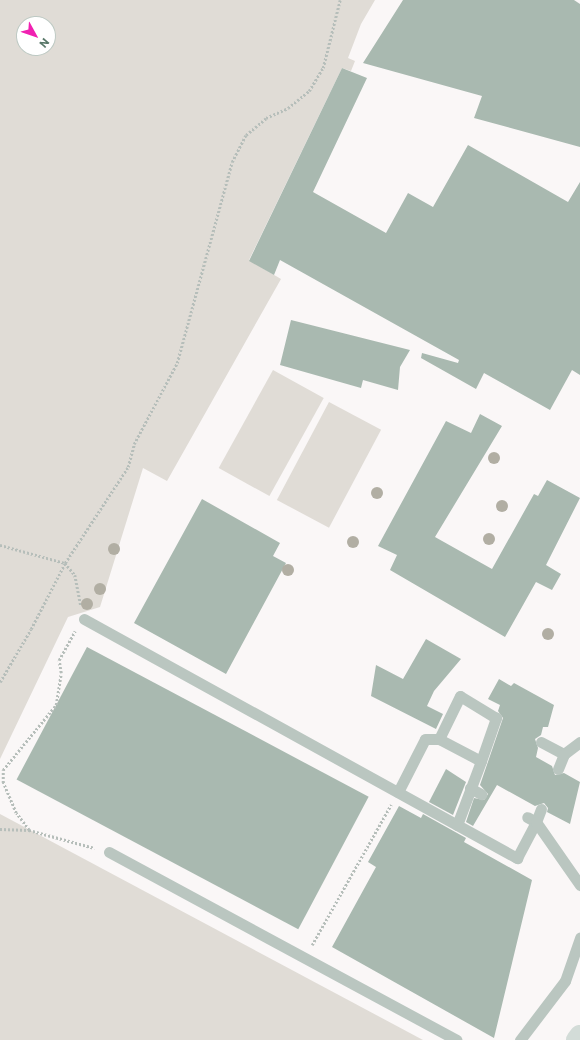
<!DOCTYPE html>
<style>
body{margin:0}
#map{position:relative;width:580px;height:1040px;overflow:hidden;background:#faf7f7;font-family:Commissioner,sans-serif}
div>[style]{position:absolute}
.green>*{inset:0;background:#e0dcd6;transform-origin:0 0}
.building>*{inset:0;background:#a9b9b0;transform-origin:0 0}
.path>*{height:2.5px;margin-top:-1.25px;transform-origin:0;background:repeating-linear-gradient(90deg,#b6beba 0 2px,transparent 0 4px)}
.lane>*{height:11px;margin:-5.5px;padding:0 5.5px;transform-origin:5.5px;border-radius:5.5px;background:#bac6c0}
.highway>*{height:22px;margin:-11px;padding:0 11px;transform-origin:11px;border-radius:11px;background:#d3dcd8}
.trees>*{width:12px;height:12px;margin:-6px;border-radius:50%;background:#b1aea3}
span{translate:-50% -50%;white-space:nowrap;text-align:center;line-height:1.15;-webkit-text-stroke:4px #fff;paint-order:stroke}
.north{position:absolute;left:16px;top:16px;width:40px;height:40px;box-sizing:border-box;background:#fff;border:1px solid #bdc9c3;border-radius:50%;rotate:130deg;font-size:11px;font-weight:700;line-height:16px;text-align:center;color:#597869}
.north::after{content:'';display:block;margin:auto;width:14px;height:18px;background:#f021b1;clip-path:polygon(50% 0,100% 100%,50% 72%,0 100%)}
</style>
<div id="map">
<div class="green">
<i style="clip-path:polygon(evenodd,0 0,375px 0,361px 24px,348px 58px,355px 61px,351px 71px,342px 68px,249px 260px,281px 279px,167px 481px,143px 468px,100px 607px,68px 617px,0 759px,0 0,24px 24px,48px 24px,48px 48px,24px 48px,24px 24px)"></i>
<i style="left:273px;top:370px;width:58px;height:112px;rotate:29deg"></i>
<i style="left:329px;top:402px;width:59px;height:111px;rotate:28deg"></i>
<i style="clip-path:polygon(0 814px,423px 1040px,0 1040px)"></i>
</div>
<div class="building">
<i style="clip-path:polygon(403px 0,574px 0,580px 4px,580px 147px,474px 118px,482px 96px,363px 63px)"></i>
<i style="clip-path:polygon(342px 68px,367px 78px,313px 192px,386px 233px,408px 193px,433px 207px,468px 145px,568px 202px,580px 182px,580px 375px,572px 370px,550px 410px,484px 373px,476px 389px,421px 358px,422px 353px,458px 363px,459px 360px,280px 260px,274px 275px,249px 261px)"></i>
<i style="clip-path:polygon(291px 320px,410px 350px,400px 367px,398px 390px,363px 380px,361px 388px,280px 365px)"></i>
<i style="clip-path:polygon(480px 414px,502px 426px,435px 537px,492px 569px,534px 494px,538px 496px,547px 480px,580px 498px,546px 565px,561px 574px,552px 590px,536px 582px,505px 637px,390px 570px,397px 555px,378px 546px,446px 421px,471px 433px)"></i>
<i style="clip-path:polygon(202px 499px,280px 543px,273px 556px,286px 563px,226px 674px,134px 623px)"></i>
<i style="clip-path:polygon(426px 639px,461px 659px,434px 691px,427px 706px,443px 714px,436px 729px,371px 696px,376px 665px,403px 679px)"></i>
<i style="left:87px;top:647px;width:319px;height:150px;rotate:28deg"></i>
<i style="clip-path:polygon(499px 679px,511px 686px,514px 683px,554px 705px,548px 727px,543px 727px,541px 735px,535px 739px,538px 748px,536px 757px,552px 766px,555px 775px,564px 773px,580px 782px,570px 824px,547px 812px,548px 808px,544px 803px,535px 806px,497px 785px,473px 826px,466px 822px,474px 798px,484px 800px,488px 794px,480px 785px,503px 718px,498px 711px,500px 705px,488px 699px)"></i>
<i style="clip-path:polygon(446px 769px,466px 782px,453px 815px,429px 802px)"></i>
<i style="clip-path:polygon(399px 806px,421px 818px,423px 814px,466px 838px,464px 842px,532px 880px,494px 1038px,332px 947px,376px 867px,368px 862px)"></i>
</div>
<div class="path">
<i style="left:0;top:545px;width:67px;rotate:15.5deg"></i>
<i style="left:65px;top:563px;width:16px;rotate:50deg"></i>
<i style="left:75px;top:575px;width:31px;rotate:79deg"></i>
<i style="left:0;top:682px;width:61px;rotate:-59.7deg"></i>
<i style="left:31px;top:629px;width:74px;rotate:-62.7deg"></i>
<i style="left:65px;top:563px;width:115px;rotate:-56.7deg"></i>
<i style="left:128px;top:467px;width:24px;rotate:-75deg"></i>
<i style="left:134px;top:444px;width:92px;rotate:-62deg"></i>
<i style="left:177px;top:363px;width:208px;rotate:-74.7deg"></i>
<i style="left:232px;top:162px;width:30px;rotate:-63deg"></i>
<i style="left:246px;top:135px;width:26px;rotate:-40deg"></i>
<i style="left:266px;top:118px;width:24px;rotate:-24deg"></i>
<i style="left:288px;top:108px;width:27px;rotate:-39deg"></i>
<i style="left:309px;top:91px;width:27px;rotate:-59deg"></i>
<i style="left:323px;top:68px;width:70px;rotate:-76deg"></i>
<i style="left:0;top:829px;width:29px;rotate:2deg"></i>
<i style="left:29px;top:830px;width:68px;rotate:15.3deg"></i>
<i style="left:29px;top:830px;width:21px;rotate:-127deg"></i>
<i style="left:16px;top:813px;width:33px;rotate:-113deg"></i>
<i style="left:3px;top:783px;width:13px;rotate:-90deg"></i>
<i style="left:3px;top:770px;width:84px;rotate:-50.8deg"></i>
<i style="left:56px;top:705px;width:32px;rotate:-81deg"></i>
<i style="left:61px;top:673px;width:13px;rotate:-99deg"></i>
<i style="left:59px;top:660px;width:33px;rotate:-61deg"></i>
<i style="left:312px;top:945px;width:161px;rotate:-60.6deg"></i>
</div>
<div class="lane">
<i style="left:84px;top:619px;width:495px;rotate:28.9deg"></i>
<i style="left:517px;top:858px;width:41px;rotate:-62.2deg"></i>
<i style="left:536px;top:822px;width:10px;rotate:-151deg"></i>
<i style="left:541px;top:742px;width:26px;rotate:28deg"></i>
<i style="left:558px;top:769px;width:16px;rotate:-68deg"></i>
<i style="left:564px;top:754px;width:20px;rotate:-37deg"></i>
<i style="left:470px;top:788px;width:13px;rotate:29deg"></i>
<i style="left:398px;top:792px;width:59px;rotate:-63deg"></i>
<i style="left:425px;top:739px;width:14px"></i>
<i style="left:541px;top:809px;width:14px;rotate:111deg"></i>
<i style="left:536px;top:822px;width:77px;rotate:55.1deg"></i>
<i style="left:457px;top:825px;width:68px;rotate:-69.4deg"></i>
<i style="left:481px;top:761px;width:46px;rotate:-70.8deg"></i>
<i style="left:496px;top:718px;width:42px;rotate:-148.6deg"></i>
<i style="left:460px;top:696px;width:48px;rotate:116deg"></i>
<i style="left:439px;top:739px;width:47px;rotate:27.6deg"></i>
<i style="left:109px;top:852px;width:395px;rotate:28.4deg"></i>
<i style="left:520px;top:1040px;width:74px;rotate:-52.7deg"></i>
<i style="left:565px;top:981px;width:46px;rotate:-70.8deg"></i>
</div>
<div class="highway">
<i style="left:577px;top:1040px;width:5px;rotate:-53deg"></i>
</div>
<div class="trees">
<i style="left:494px;top:458px"></i>
<i style="left:377px;top:493px"></i>
<i style="left:502px;top:506px"></i>
<i style="left:489px;top:539px"></i>
<i style="left:353px;top:542px"></i>
<i style="left:114px;top:549px"></i>
<i style="left:288px;top:570px"></i>
<i style="left:100px;top:589px"></i>
<i style="left:87px;top:604px"></i>
<i style="left:548px;top:634px"></i>
</div>
<div class="north">N</div>
</div>
